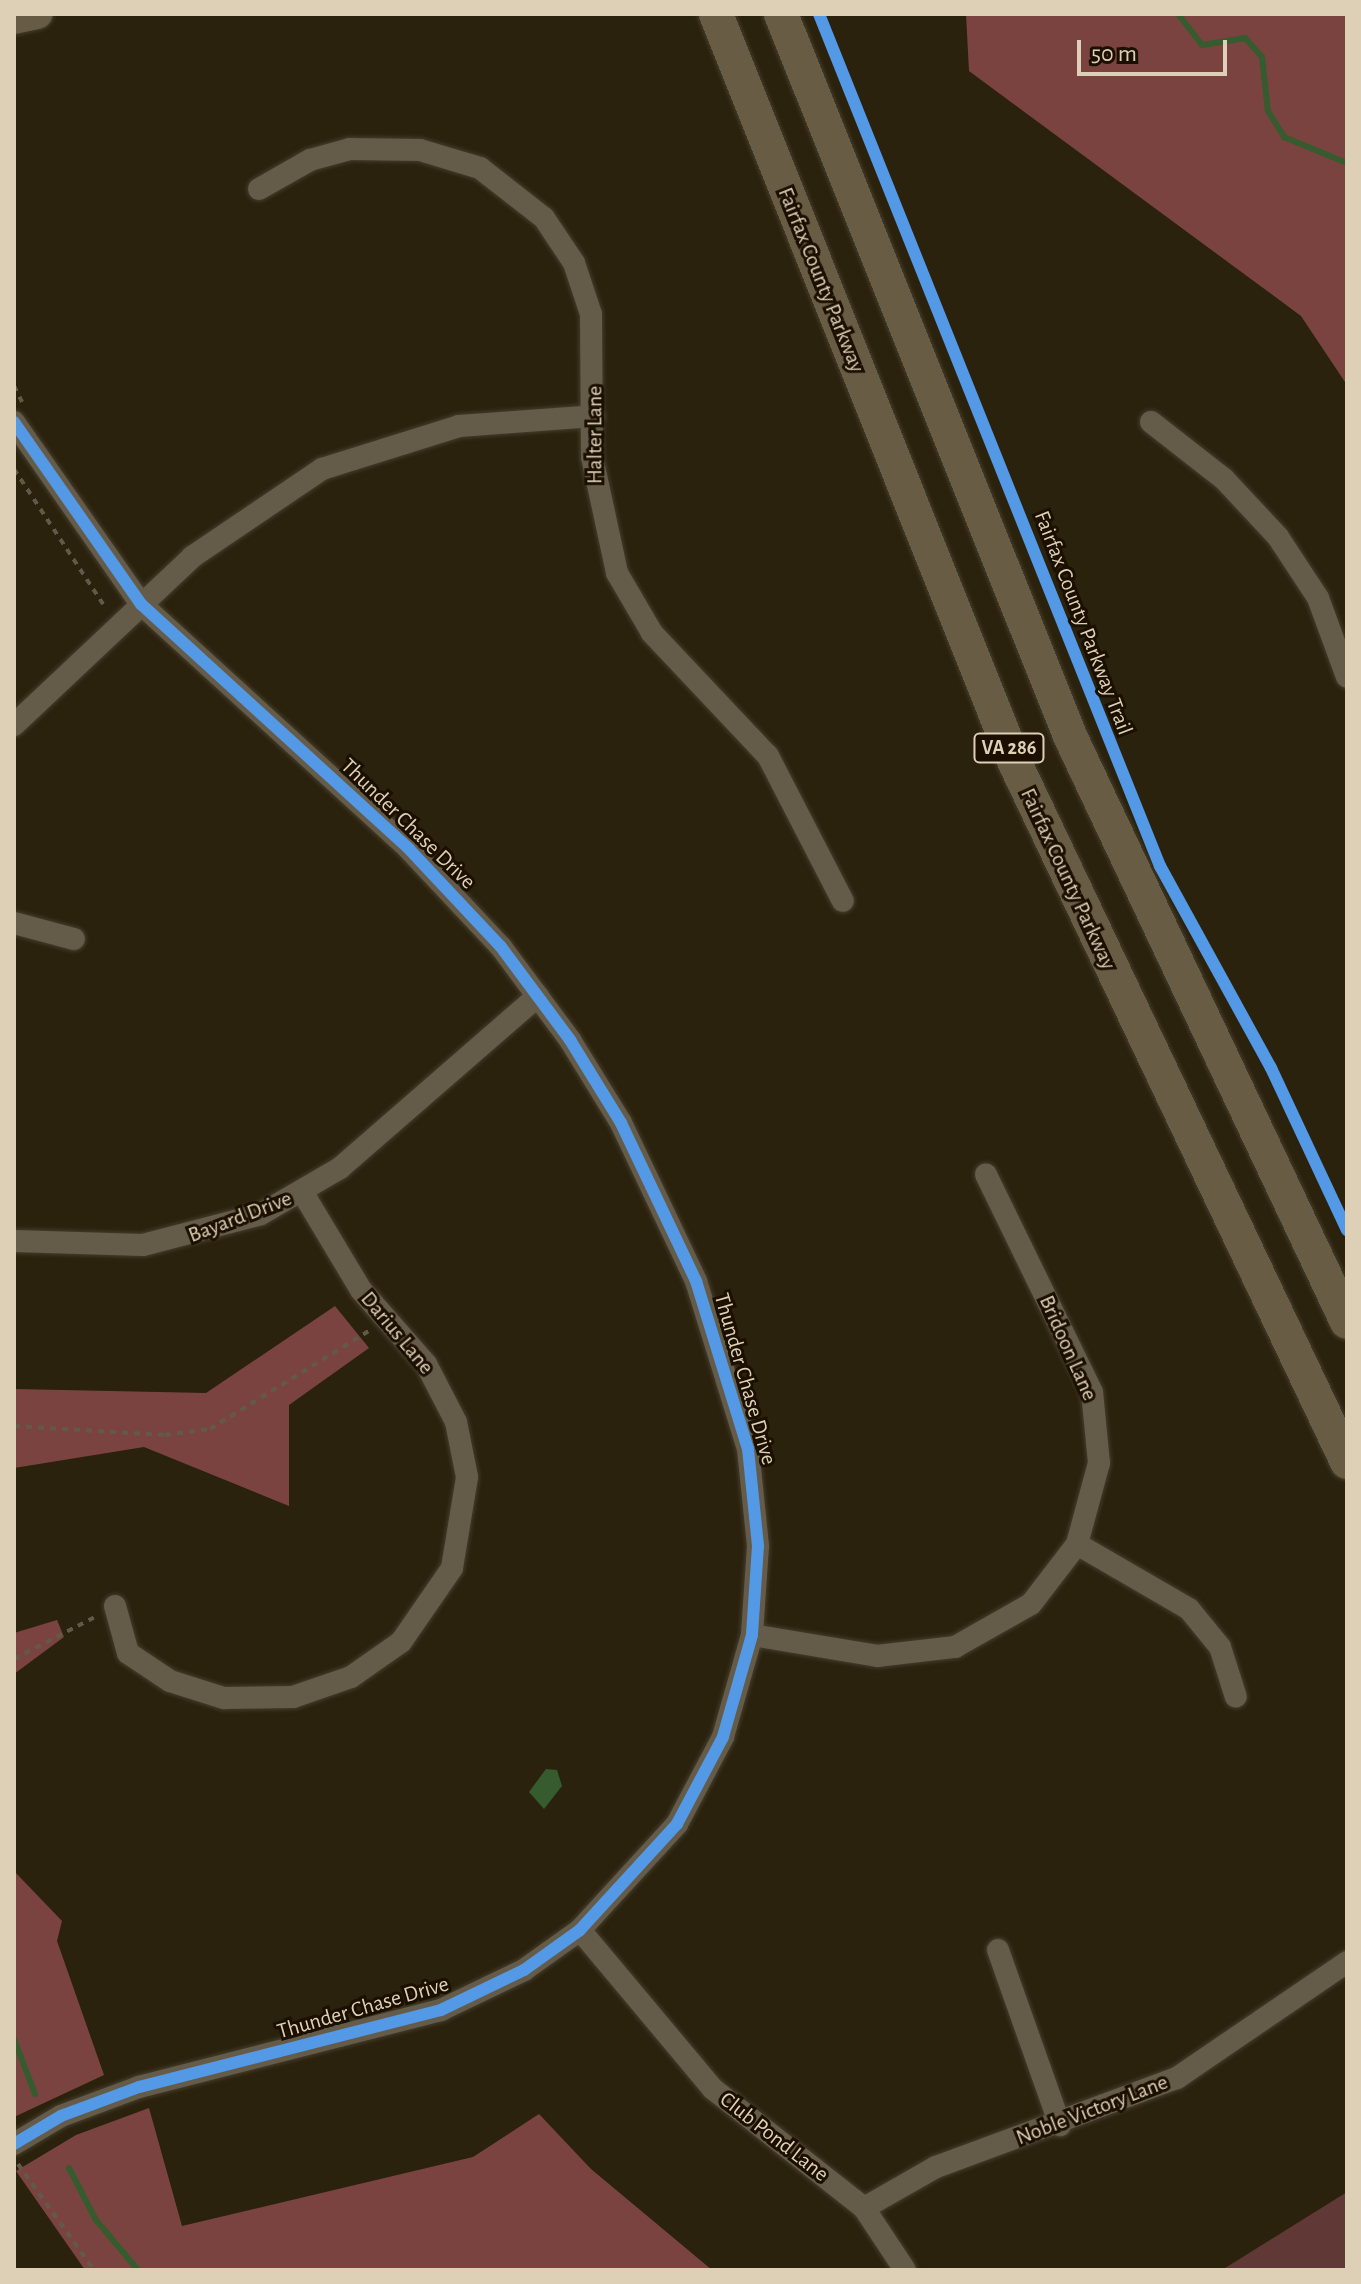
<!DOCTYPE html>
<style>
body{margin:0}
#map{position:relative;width:1361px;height:2284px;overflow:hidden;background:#2b220d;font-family:"Alegreya Sans",sans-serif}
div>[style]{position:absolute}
.green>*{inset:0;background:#603936}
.forest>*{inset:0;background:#7b433f}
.water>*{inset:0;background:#365b2e}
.stream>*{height:6px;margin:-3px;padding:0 3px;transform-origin:3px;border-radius:3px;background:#365b2e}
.path>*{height:4px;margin-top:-2px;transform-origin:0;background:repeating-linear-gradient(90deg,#615a4a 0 6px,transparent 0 12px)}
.roads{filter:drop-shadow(0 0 2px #443d2d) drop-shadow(0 0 2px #443d2d)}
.minor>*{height:22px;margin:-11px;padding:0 11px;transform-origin:11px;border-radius:11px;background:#655b49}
.major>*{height:30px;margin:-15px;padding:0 15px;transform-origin:15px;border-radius:15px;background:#665c46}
.highway>*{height:34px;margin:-17px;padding:0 17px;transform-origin:17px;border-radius:17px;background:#685d44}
.cycleway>*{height:12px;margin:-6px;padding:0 6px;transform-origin:6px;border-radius:6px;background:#5399e6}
span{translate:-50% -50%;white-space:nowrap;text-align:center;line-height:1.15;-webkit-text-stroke:6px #1b1000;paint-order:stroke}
.shield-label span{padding:2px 6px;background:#1b1000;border:2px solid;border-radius:6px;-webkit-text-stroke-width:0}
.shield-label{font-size:20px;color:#ded0b7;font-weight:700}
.street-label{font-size:22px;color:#ded0b7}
.frame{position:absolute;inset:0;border:16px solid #ded0b7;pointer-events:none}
.scale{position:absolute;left:1077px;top:40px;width:150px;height:36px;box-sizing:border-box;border:4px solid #ded0b7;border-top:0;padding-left:10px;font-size:24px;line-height:28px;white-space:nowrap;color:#ded0b7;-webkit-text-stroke:6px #1b1000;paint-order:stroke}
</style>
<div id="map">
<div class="green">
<i style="clip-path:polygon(1347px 2192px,1347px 2270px,1222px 2270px)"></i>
</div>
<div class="forest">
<i style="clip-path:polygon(966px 14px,1347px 14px,1347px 385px,1301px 316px,969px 71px)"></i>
<i style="clip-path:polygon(335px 1306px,369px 1348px,289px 1405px,289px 1506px,144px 1447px,14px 1468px,14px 1389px,206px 1393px)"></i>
<i style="clip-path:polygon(57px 1620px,64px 1637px,14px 1674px,14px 1633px)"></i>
<i style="clip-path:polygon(14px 1871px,62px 1921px,57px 1941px,104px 2075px,14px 2117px)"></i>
<i style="clip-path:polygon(149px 2108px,182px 2226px,473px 2157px,539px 2114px,591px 2169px,712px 2270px,85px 2270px,16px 2171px,76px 2135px)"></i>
</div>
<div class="water">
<i style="clip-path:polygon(546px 1769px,557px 1770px,562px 1786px,544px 1809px,529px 1792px)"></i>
</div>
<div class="stream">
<i style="left:1178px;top:14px;width:39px;rotate:52deg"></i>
<i style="left:1202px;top:45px;width:44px;rotate:-9.2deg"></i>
<i style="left:1245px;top:38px;width:25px;rotate:48deg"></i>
<i style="left:1262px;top:57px;width:54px;rotate:83.7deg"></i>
<i style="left:1268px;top:111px;width:31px;rotate:58deg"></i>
<i style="left:1284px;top:137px;width:68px;rotate:22.4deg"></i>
<i style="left:14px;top:2039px;width:59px;rotate:69.1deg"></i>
<i style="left:69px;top:2168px;width:59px;rotate:62.6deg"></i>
<i style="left:96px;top:2220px;width:65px;rotate:50deg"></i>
</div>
<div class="path">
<i style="left:14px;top:386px;width:20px;rotate:63deg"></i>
<i style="left:14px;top:469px;width:162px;rotate:56.6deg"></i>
<i style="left:14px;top:1426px;width:151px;rotate:3.4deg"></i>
<i style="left:165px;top:1435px;width:45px;rotate:-7.6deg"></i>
<i style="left:210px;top:1429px;width:188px;rotate:-31.7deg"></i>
<i style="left:14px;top:1659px;width:96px;rotate:-27.4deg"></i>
<i style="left:18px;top:2164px;width:130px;rotate:54.4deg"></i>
</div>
<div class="roads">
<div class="minor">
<i style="left:259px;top:189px;width:59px;rotate:-29.6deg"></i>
<i style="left:310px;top:160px;width:41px;rotate:-15.4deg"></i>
<i style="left:350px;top:149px;width:70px;rotate:0.8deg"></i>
<i style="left:420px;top:150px;width:63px;rotate:16.7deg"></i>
<i style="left:480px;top:168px;width:81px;rotate:38deg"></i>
<i style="left:544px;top:218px;width:54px;rotate:56.3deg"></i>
<i style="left:574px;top:263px;width:54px;rotate:71.6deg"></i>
<i style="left:591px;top:314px;width:143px;rotate:89.6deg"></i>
<i style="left:592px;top:457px;width:119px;rotate:77.8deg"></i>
<i style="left:617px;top:573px;width:69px;rotate:59.7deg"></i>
<i style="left:652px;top:633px;width:169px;rotate:46.7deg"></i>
<i style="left:768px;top:756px;width:163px;rotate:62.7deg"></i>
<i style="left:14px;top:422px;width:222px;rotate:55.1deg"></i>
<i style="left:141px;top:604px;width:363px;rotate:42.4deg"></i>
<i style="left:409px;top:849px;width:134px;rotate:46.8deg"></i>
<i style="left:501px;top:947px;width:116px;rotate:53.4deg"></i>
<i style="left:570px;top:1040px;width:97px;rotate:58.4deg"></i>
<i style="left:621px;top:1123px;width:175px;rotate:64.6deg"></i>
<i style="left:696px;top:1281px;width:176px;rotate:72.8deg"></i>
<i style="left:748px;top:1449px;width:98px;rotate:84.1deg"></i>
<i style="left:758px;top:1546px;width:89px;rotate:93.9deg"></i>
<i style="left:752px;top:1635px;width:106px;rotate:105.9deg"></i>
<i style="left:723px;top:1737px;width:98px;rotate:117.9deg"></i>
<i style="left:677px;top:1824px;width:144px;rotate:132.5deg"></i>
<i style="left:580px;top:1930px;width:69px;rotate:144.5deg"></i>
<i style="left:524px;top:1970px;width:92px;rotate:154.3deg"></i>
<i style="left:441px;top:2010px;width:312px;rotate:165.7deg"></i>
<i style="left:139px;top:2087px;width:83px;rotate:159.6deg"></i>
<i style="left:61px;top:2116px;width:55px;rotate:149.2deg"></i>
<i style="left:1151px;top:422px;width:93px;rotate:38deg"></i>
<i style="left:1224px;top:479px;width:79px;rotate:47deg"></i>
<i style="left:1278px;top:537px;width:73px;rotate:56.7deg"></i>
<i style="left:1318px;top:598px;width:84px;rotate:69.8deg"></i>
<i style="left:14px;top:725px;width:245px;rotate:-43.3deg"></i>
<i style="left:192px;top:557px;width:157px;rotate:-34.1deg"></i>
<i style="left:322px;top:469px;width:144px;rotate:-17.4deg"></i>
<i style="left:459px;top:426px;width:135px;rotate:-4.2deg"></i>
<i style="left:14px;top:923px;width:62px;rotate:14.9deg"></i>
<i style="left:14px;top:1241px;width:129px;rotate:1.8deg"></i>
<i style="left:143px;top:1245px;width:122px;rotate:-14.7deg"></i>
<i style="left:261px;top:1214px;width:91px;rotate:-30.2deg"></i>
<i style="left:340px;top:1168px;width:262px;rotate:-41deg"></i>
<i style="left:1077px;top:1544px;width:129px;rotate:30.1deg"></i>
<i style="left:1189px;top:1609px;width:49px;rotate:50.8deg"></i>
<i style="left:1220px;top:1647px;width:52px;rotate:72.3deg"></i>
<i style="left:115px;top:1606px;width:49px;rotate:74.5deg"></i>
<i style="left:128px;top:1653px;width:50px;rotate:33.7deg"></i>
<i style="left:170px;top:1681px;width:57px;rotate:17.5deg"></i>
<i style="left:224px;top:1698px;width:69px;rotate:-0.8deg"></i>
<i style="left:293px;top:1697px;width:61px;rotate:-19deg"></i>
<i style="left:351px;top:1677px;width:61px;rotate:-35deg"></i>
<i style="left:401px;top:1642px;width:90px;rotate:-55.4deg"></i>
<i style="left:452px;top:1568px;width:92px;rotate:-80.6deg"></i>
<i style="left:467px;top:1477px;width:56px;rotate:-101.3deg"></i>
<i style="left:456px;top:1422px;width:65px;rotate:-117.3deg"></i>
<i style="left:426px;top:1364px;width:98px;rotate:-131.3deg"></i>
<i style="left:361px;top:1290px;width:113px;rotate:-120.9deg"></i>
<i style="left:752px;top:1635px;width:127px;rotate:9.5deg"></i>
<i style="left:877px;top:1656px;width:79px;rotate:-6.6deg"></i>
<i style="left:955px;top:1647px;width:87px;rotate:-29.5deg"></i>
<i style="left:1031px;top:1604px;width:76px;rotate:-52.5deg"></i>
<i style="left:1077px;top:1544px;width:84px;rotate:-74.8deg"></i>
<i style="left:1099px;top:1463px;width:71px;rotate:-95.6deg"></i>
<i style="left:1092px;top:1392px;width:242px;rotate:-116deg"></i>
<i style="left:580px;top:1930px;width:207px;rotate:50.1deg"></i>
<i style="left:713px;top:2089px;width:192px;rotate:38.2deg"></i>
<i style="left:864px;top:2208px;width:74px;rotate:56.5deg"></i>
<i style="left:998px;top:1950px;width:186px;rotate:70.5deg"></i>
<i style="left:864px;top:2208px;width:83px;rotate:-29.7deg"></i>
<i style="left:936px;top:2167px;width:257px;rotate:-20.3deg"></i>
<i style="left:1177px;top:2078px;width:206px;rotate:-34.3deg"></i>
</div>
<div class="major">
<i style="left:14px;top:19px;width:24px;rotate:-12deg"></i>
</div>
<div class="highway">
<i style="left:716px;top:14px;width:806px;rotate:68.24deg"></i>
<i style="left:1015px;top:763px;width:774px;rotate:64.59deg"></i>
<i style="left:781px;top:14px;width:778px;rotate:68.18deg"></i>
<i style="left:1070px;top:736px;width:648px;rotate:64.7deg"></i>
</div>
</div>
<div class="cycleway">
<i style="left:819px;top:14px;width:918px;rotate:68.19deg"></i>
<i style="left:1160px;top:866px;width:230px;rotate:61.2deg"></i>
<i style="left:1271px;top:1068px;width:179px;rotate:64.9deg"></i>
<i style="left:14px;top:422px;width:222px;rotate:55.1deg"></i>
<i style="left:141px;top:604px;width:363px;rotate:42.4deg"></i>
<i style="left:409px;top:849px;width:134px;rotate:46.8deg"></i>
<i style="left:501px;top:947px;width:116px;rotate:53.4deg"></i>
<i style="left:570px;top:1040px;width:97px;rotate:58.4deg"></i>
<i style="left:621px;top:1123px;width:175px;rotate:64.6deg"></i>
<i style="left:696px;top:1281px;width:176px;rotate:72.8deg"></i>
<i style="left:748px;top:1449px;width:98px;rotate:84.1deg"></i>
<i style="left:758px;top:1546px;width:89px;rotate:93.9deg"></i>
<i style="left:752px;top:1635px;width:106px;rotate:105.9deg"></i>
<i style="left:723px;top:1737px;width:98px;rotate:117.9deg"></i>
<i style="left:677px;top:1824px;width:144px;rotate:132.5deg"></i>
<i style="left:580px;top:1930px;width:69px;rotate:144.5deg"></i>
<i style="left:524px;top:1970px;width:92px;rotate:154.3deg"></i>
<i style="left:441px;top:2010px;width:312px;rotate:165.7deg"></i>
<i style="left:139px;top:2087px;width:83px;rotate:159.6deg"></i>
<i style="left:61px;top:2116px;width:55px;rotate:149.2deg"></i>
</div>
<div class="shield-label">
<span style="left:1009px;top:748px">VA 286</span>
</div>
<div class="street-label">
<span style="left:821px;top:280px;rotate:68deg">Fairfax County Parkway</span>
<span style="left:595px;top:435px;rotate:-90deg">Halter Lane</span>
<span style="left:1083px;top:623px;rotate:69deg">Fairfax County Parkway Trail</span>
<span style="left:408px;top:824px;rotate:44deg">Thunder Chase Drive</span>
<span style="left:1068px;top:879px;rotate:65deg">Fairfax County Parkway</span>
<span style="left:240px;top:1217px;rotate:-21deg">Bayard Drive</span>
<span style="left:397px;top:1333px;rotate:50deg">Darius Lane</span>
<span style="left:1068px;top:1348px;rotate:66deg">Bridoon Lane</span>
<span style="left:745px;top:1379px;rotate:74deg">Thunder Chase Drive</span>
<span style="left:363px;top:2008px;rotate:-16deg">Thunder Chase Drive</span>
<span style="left:1092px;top:2110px;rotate:-21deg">Noble Victory Lane</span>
<span style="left:774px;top:2137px;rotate:38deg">Club Pond Lane</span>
</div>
<div class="frame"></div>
<div class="scale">50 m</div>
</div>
